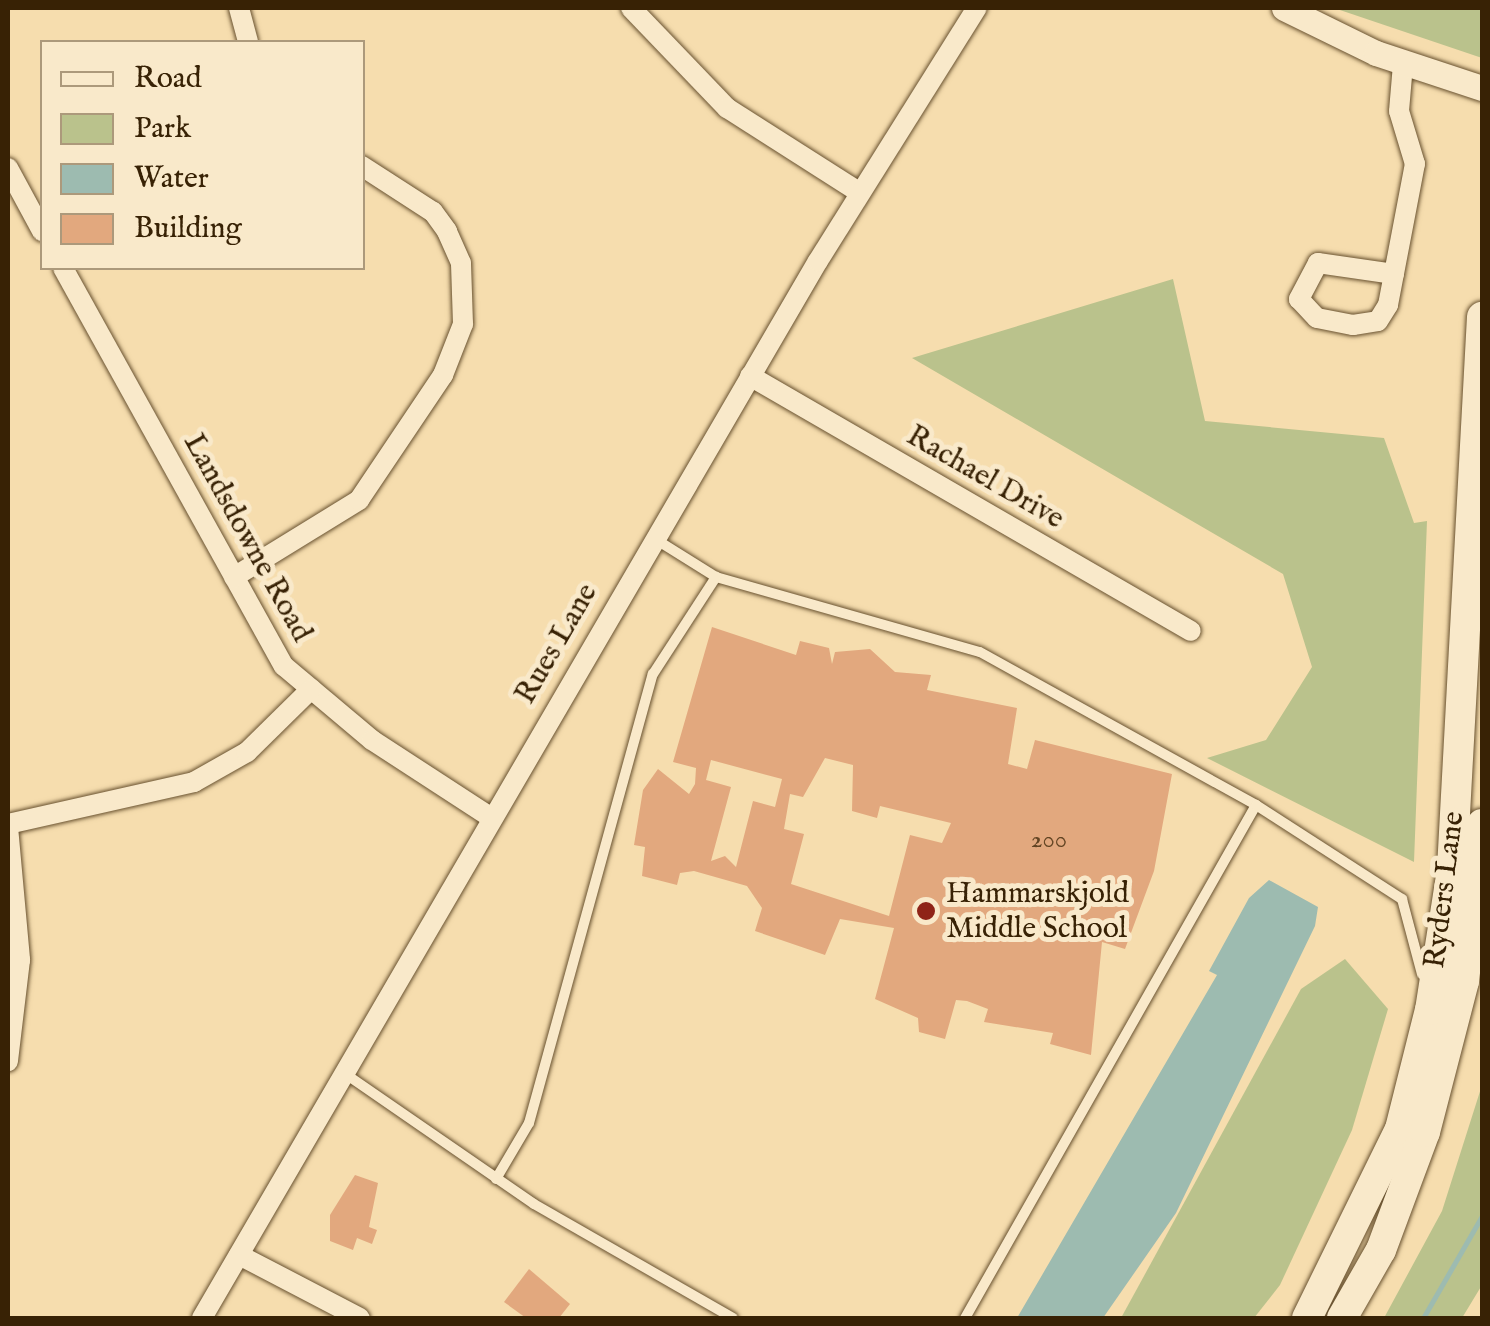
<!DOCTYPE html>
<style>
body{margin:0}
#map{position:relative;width:1490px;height:1326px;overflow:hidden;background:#f6ddae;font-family:"IM FELL English",serif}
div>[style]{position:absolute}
.green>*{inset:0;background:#bac28c}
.water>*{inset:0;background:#9dbbb0}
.stream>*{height:5px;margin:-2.5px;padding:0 2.5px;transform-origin:2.5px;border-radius:2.5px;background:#9dbbb0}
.building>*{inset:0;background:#e2a87e}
.roads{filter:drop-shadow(0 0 2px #68512f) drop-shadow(0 0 2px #68512f)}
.service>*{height:10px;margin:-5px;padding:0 5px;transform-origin:5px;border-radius:5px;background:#f9e9ca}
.minor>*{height:20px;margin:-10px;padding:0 10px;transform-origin:10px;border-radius:10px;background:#f9e9ca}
.tertiary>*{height:25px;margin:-12.5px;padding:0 12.5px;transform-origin:12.5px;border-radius:12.5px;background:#f9e9ca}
.secondary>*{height:30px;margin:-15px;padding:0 15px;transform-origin:15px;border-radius:15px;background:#f9e9ca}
.dots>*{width:28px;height:28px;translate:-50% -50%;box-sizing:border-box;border:5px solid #f9e9ca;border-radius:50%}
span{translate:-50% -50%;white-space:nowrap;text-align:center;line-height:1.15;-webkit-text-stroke:10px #f9e9ca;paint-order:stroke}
.number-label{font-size:25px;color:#624423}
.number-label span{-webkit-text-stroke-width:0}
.street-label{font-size:30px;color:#382205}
.poi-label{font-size:30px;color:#382205}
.left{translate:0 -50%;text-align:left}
.frame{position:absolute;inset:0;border:10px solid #382205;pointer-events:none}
.legend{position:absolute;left:40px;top:40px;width:325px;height:230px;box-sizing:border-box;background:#f9e9ca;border:2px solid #ac997b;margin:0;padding:12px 18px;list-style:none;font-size:30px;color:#382205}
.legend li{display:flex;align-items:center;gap:20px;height:50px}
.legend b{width:50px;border:2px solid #ac997b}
</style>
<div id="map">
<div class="green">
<i style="clip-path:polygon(1334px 8px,1482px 8px,1482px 58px)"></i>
<i style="clip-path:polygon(1173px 279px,1205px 421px,1384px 438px,1414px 523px,1427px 521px,1414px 862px,1207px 758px,1266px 740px,1312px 667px,1283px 574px,912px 358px)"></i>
<i style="clip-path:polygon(1345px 959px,1388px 1009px,1352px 1130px,1280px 1285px,1254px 1318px,1121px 1318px,1301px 989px)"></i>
<i style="clip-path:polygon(1482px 1085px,1482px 1285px,1462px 1318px,1384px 1318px,1442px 1211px)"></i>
</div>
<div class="water">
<i style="clip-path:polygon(1269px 880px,1318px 907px,1315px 926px,1176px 1213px,1103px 1318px,1017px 1318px,1217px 975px,1209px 971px,1249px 898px)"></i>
</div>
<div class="stream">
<i style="left:1423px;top:1318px;width:118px;rotate:-60deg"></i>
</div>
<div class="building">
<i style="clip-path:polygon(evenodd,712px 627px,796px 655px,800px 641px,829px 648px,832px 664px,835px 652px,870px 649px,895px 672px,931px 675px,927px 690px,1017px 708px,1008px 764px,1027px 769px,1035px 740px,1172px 774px,1154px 871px,1125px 949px,1102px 942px,1091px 1055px,1050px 1044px,1053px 1033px,984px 1022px,988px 1009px,967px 1001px,956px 1000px,945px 1039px,919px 1032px,918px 1018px,875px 999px,894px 928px,840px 919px,825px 955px,755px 931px,762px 908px,747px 886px,694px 871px,680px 873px,677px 885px,642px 876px,645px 847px,634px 845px,643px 790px,658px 769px,689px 794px,695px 784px,696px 768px,673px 762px,712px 627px,825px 758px,853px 765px,852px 811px,877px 818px,880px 806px,951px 823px,942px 843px,910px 835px,889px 916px,791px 884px,804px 834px,784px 829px,790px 794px,803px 797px,825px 758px,712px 627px,711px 760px,782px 779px,775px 807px,753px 801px,736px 867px,725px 856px,711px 861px,731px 787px,706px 780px,711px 760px)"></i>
<i style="clip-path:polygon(355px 1175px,378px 1183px,369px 1227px,377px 1230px,372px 1244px,357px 1238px,353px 1250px,330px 1241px,330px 1215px)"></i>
<i style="clip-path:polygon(529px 1269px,570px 1304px,559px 1318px,526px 1318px,504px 1302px)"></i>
</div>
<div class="roads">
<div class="service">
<i style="left:655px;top:539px;width:72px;rotate:31.9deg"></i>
<i style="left:716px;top:577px;width:274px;rotate:15.9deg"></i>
<i style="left:980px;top:652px;width:316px;rotate:29deg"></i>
<i style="left:1256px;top:805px;width:590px;rotate:119.56deg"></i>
<i style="left:1256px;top:805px;width:174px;rotate:32.8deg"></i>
<i style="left:1402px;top:899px;width:78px;rotate:75.1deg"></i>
<i style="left:347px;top:1075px;width:227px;rotate:34.6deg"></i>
<i style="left:534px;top:1204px;width:229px;rotate:29.8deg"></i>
<i style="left:496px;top:1179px;width:65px;rotate:-59.5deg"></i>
<i style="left:529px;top:1123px;width:466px;rotate:-74.6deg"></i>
<i style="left:653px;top:674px;width:116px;rotate:-57deg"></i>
</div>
<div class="minor">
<i style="left:239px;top:8px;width:35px;rotate:75deg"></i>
<i style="left:631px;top:8px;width:139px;rotate:46.2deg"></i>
<i style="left:727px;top:108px;width:156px;rotate:32.5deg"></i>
<i style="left:8px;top:168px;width:72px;rotate:61.6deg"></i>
<i style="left:63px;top:268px;width:455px;rotate:61deg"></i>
<i style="left:284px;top:666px;width:115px;rotate:40.1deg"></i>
<i style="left:372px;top:740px;width:141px;rotate:33.1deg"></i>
<i style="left:1394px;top:274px;width:77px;rotate:-171.8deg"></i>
<i style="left:1318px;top:263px;width:41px;rotate:117.8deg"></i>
<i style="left:1299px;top:299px;width:26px;rotate:47deg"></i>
<i style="left:1317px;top:318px;width:37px;rotate:11deg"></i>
<i style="left:1353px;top:325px;width:25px;rotate:-9deg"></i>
<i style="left:1378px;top:321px;width:19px;rotate:-58deg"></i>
<i style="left:1388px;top:305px;width:144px;rotate:-79.2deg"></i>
<i style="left:1415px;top:164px;width:55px;rotate:-106.8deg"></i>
<i style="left:1399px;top:111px;width:47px;rotate:-85.1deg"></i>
<i style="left:750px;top:376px;width:509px;rotate:30.04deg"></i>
<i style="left:234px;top:577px;width:147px;rotate:-31.6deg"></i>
<i style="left:359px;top:500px;width:151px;rotate:-56.1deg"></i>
<i style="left:443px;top:375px;width:55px;rotate:-68.6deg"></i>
<i style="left:463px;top:324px;width:61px;rotate:-91.9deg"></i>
<i style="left:461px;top:263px;width:35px;rotate:-114deg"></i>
<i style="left:447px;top:231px;width:24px;rotate:-126deg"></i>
<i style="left:433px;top:212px;width:85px;rotate:-147.1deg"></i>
<i style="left:8px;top:824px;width:191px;rotate:-12.7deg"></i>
<i style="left:194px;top:782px;width:61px;rotate:-29.5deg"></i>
<i style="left:247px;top:752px;width:90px;rotate:-44.5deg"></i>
<i style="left:8px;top:827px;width:134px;rotate:84.8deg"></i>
<i style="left:20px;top:960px;width:102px;rotate:96.8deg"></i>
<i style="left:239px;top:1255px;width:136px;rotate:27.5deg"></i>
<i style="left:202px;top:1318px;width:1223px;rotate:-59.77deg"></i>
<i style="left:818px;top:261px;width:299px;rotate:-57.9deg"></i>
</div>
<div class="tertiary">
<i style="left:1284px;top:8px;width:102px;rotate:26.1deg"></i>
<i style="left:1376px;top:53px;width:112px;rotate:18.3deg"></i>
</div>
<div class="secondary">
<i style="left:1307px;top:1318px;width:211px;rotate:-63.8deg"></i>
<i style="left:1400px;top:1129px;width:123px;rotate:-75.9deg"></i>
<i style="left:1430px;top:1010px;width:143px;rotate:-81.1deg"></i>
<i style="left:1452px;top:869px;width:553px;rotate:-86.89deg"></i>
<i style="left:1342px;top:1318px;width:78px;rotate:-60.2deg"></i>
<i style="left:1381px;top:1250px;width:126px;rotate:-69.6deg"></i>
<i style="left:1425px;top:1132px;width:156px;rotate:-75.5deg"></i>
<i style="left:1464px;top:981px;width:158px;rotate:-83.5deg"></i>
</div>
</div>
<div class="dots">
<i style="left:926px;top:911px;background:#8f2418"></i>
</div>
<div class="number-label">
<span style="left:1049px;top:840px">200</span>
</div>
<div class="street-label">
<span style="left:985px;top:478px;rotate:30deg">Rachael Drive</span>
<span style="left:247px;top:538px;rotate:61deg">Landsdowne Road</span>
<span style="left:557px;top:644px;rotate:-60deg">Rues Lane</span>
<span style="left:1445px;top:890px;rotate:-83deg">Ryders Lane</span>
</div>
<div class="poi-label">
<span class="left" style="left:946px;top:911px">Hammarskjold<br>Middle School</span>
</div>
<div class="frame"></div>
<ul class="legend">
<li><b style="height:12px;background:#f9e9ca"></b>Road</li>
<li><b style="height:28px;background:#bac28c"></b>Park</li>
<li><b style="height:28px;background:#9dbbb0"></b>Water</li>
<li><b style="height:28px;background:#e2a87e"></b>Building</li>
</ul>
</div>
